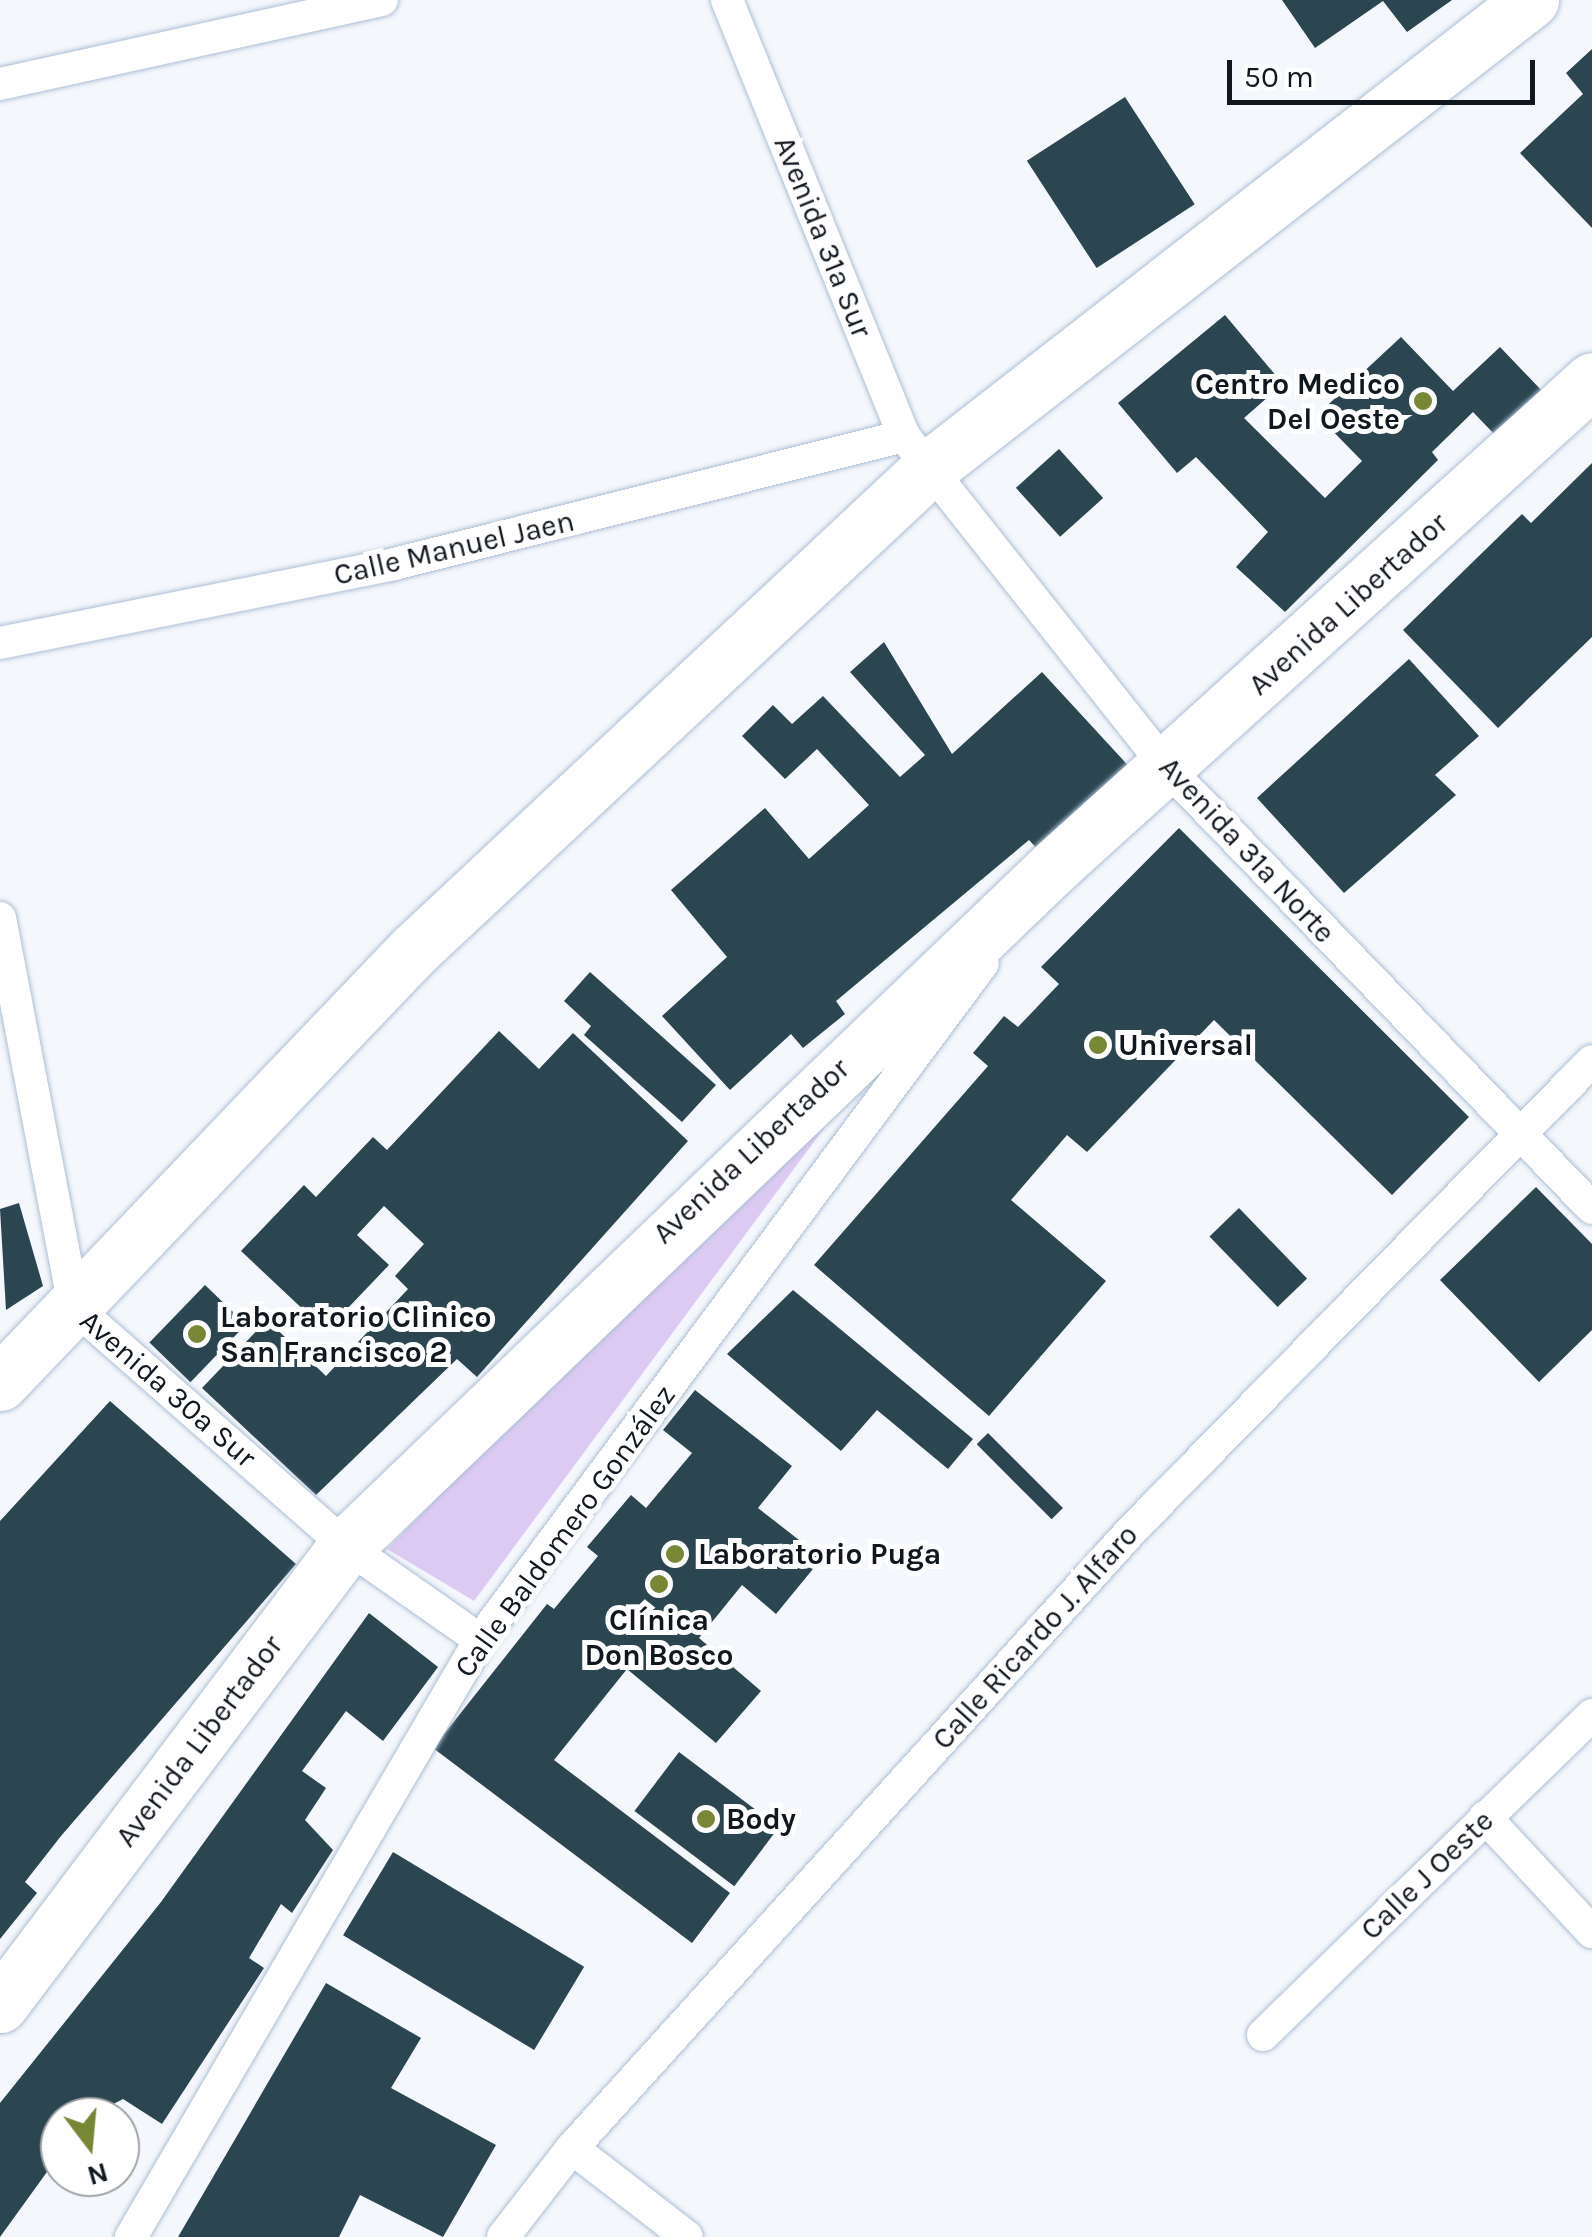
<!DOCTYPE html>
<meta charset="utf-8">
<style>
body{margin:0}
#map{position:relative;width:1592px;height:2237px;overflow:hidden;background:#f4f7fc;font-family:Karla,sans-serif}
div>[style]{position:absolute}
.green>*{inset:0;background:#ddcaf3}
.building>*{inset:0;background:#2c4651;transform-origin:0 0}
.roads{filter:drop-shadow(0 0 2px #acbfd4) drop-shadow(0 0 2px #acbfd4)}
.street>*{height:32px;margin:-16px;padding:0 16px;transform-origin:16px;border-radius:16px;background:#fff}
.highway>*{height:55px;margin:-27.5px;padding:0 27.5px;transform-origin:27.5px;border-radius:27.5px;background:#fff}
.dots>*{width:28px;height:28px;translate:-50% -50%;box-sizing:border-box;border:5px solid #fff;border-radius:50%}
span{translate:-50% -50%;white-space:nowrap;text-align:center;line-height:1.15;-webkit-text-stroke:10px #fff;paint-order:stroke}
.street-label{font-size:30px;color:#11171f}
.poi-label{font-size:30px;color:#11171f;font-weight:700}
.right{translate:-100% -50%;text-align:right}
.left{translate:0 -50%;text-align:left}
.north{position:absolute;left:40px;top:2097px;width:100px;height:100px;box-sizing:border-box;background:#fff;border:2px solid #a0a2a5;border-radius:50%;rotate:164deg;font-size:28px;font-weight:700;line-height:40px;text-align:center;color:#11171f}
.north::after{content:'';display:block;margin:auto;width:35px;height:45px;background:#778736;clip-path:polygon(50% 0,100% 100%,50% 72%,0 100%)}
.scale{position:absolute;left:1227px;top:60px;width:308px;height:45px;box-sizing:border-box;border:5px solid #11171f;border-top:0;padding-left:12px;font-size:30px;line-height:35px;white-space:nowrap;color:#11171f;-webkit-text-stroke:8px #fff;paint-order:stroke}
</style>
<div id="map">
<div class="green">
<i style="clip-path:polygon(902px 1023px,474px 1601px,387px 1549px)"></i>
</div>
<div class="building">
<i style="clip-path:polygon(1282px 0,1452px 0,1407px 32px,1383px 1px,1315px 48px)"></i>
<i style="clip-path:polygon(1592px 49px,1592px 228px,1520px 153px,1583px 94px,1566px 73px)"></i>
<i style="left:1125px;top:97px;width:128px;height:117px;rotate:57deg"></i>
<i style="clip-path:polygon(1225px 315px,1283px 384px,1244px 418px,1325px 498px,1362px 461px,1317px 415px,1401px 337px,1453px 391px,1500px 347px,1544px 393px,1497px 437px,1473px 412px,1432px 452px,1438px 460px,1285px 612px,1236px 567px,1268px 532px,1196px 457px,1177px 473px,1118px 403px)"></i>
<i style="left:1059px;top:449px;width:66px;height:58px;rotate:48deg"></i>
<i style="clip-path:polygon(1592px 463px,1592px 637px,1498px 728px,1403px 630px,1522px 514px,1531px 523px)"></i>
<i style="clip-path:polygon(884px 642px,952px 754px,1042px 672px,1135px 773px,1043px 855px,1029px 840px,836px 1001px,845px 1014px,803px 1048px,791px 1034px,730px 1090px,662px 1016px,727px 957px,671px 890px,765px 808px,809px 859px,869px 805px,817px 749px,785px 779px,742px 736px,773px 705px,792px 724px,823px 696px,900px 777px,925px 755px,850px 672px)"></i>
<i style="clip-path:polygon(1409px 659px,1479px 736px,1435px 775px,1456px 795px,1344px 893px,1257px 798px)"></i>
<i style="clip-path:polygon(1179px 828px,1469px 1117px,1392px 1195px,1214px 1020px,1087px 1152px,1067px 1135px,1011px 1200px,1106px 1281px,989px 1416px,814px 1265px,988px 1066px,973px 1053px,1004px 1016px,1018px 1027px,1059px 984px,1041px 967px)"></i>
<i style="clip-path:polygon(590px 972px,716px 1085px,682px 1122px,584px 1035px,591px 1026px,564px 1001px)"></i>
<i style="clip-path:polygon(499px 1031px,539px 1069px,573px 1033px,688px 1141px,477px 1377px,457px 1359px,316px 1495px,202px 1388px,267px 1320px,326px 1376px,408px 1289px,395px 1276px,424px 1244px,384px 1206px,357px 1235px,389px 1265px,326px 1331px,241px 1251px,304px 1185px,316px 1197px,373px 1137px,387px 1150px)"></i>
<i style="clip-path:polygon(1536px 1187px,1592px 1244px,1592px 1330px,1539px 1382px,1440px 1280px)"></i>
<i style="clip-path:polygon(19px 1203px,43px 1286px,6px 1310px,0 1209px)"></i>
<i style="left:1239px;top:1208px;width:98px;height:41px;rotate:46deg"></i>
<i style="left:205px;top:1285px;width:57px;height:80px;rotate:44deg"></i>
<i style="clip-path:polygon(793px 1290px,973px 1439px,948px 1469px,877px 1410px,841px 1451px,727px 1354px)"></i>
<i style="clip-path:polygon(695px 1390px,792px 1466px,758px 1508px,822px 1558px,776px 1614px,742px 1585px,699px 1638px,761px 1691px,716px 1743px,627px 1669px,554px 1760px,730px 1893px,692px 1943px,433px 1748px,547px 1604px,554px 1609px,598px 1556px,587px 1547px,631px 1495px,646px 1508px,692px 1453px,663px 1430px)"></i>
<i style="clip-path:polygon(110px 1401px,296px 1564px,61px 1836px,25px 1882px,37px 1893px,0 1939px,0 1521px)"></i>
<i style="left:988px;top:1433px;width:106px;height:16px;rotate:45deg"></i>
<i style="clip-path:polygon(369px 1613px,438px 1667px,383px 1741px,346px 1711px,302px 1771px,326px 1788px,305px 1820px,333px 1850px,292px 1913px,281px 1904px,249px 1958px,264px 1968px,162px 2124px,123px 2099px,89px 2117px,60px 2117px,60px 2154px,0 2237px,0 2103px,161px 1902px)"></i>
<i style="left:679px;top:1752px;width:125px;height:74px;rotate:37deg"></i>
<i style="left:393px;top:1852px;width:223px;height:97px;rotate:31deg"></i>
<i style="clip-path:polygon(326px 1983px,421px 2038px,391px 2088px,496px 2145px,443px 2237px,360px 2195px,339px 2237px,178px 2237px)"></i>
</div>
<div class="roads">
<div class="street">
<i style="left:727px;top:0;width:471px;rotate:67.9deg"></i>
<i style="left:904px;top:436px;width:425px;rotate:51.6deg"></i>
<i style="left:1168px;top:769px;width:610px;rotate:46deg"></i>
<i style="left:0;top:84px;width:391px;rotate:-12.4deg"></i>
<i style="left:0;top:643px;width:402px;rotate:-11.3deg"></i>
<i style="left:394px;top:564px;width:526px;rotate:-14.09deg"></i>
<i style="left:0;top:918px;width:396px;rotate:79.2deg"></i>
<i style="left:74px;top:1307px;width:362px;rotate:41.3deg"></i>
<i style="left:346px;top:1546px;width:164px;rotate:35deg"></i>
<i style="left:1485px;top:1817px;width:157px;rotate:47.1deg"></i>
<i style="left:1263px;top:2035px;width:459px;rotate:-44.2deg"></i>
<i style="left:572px;top:2148px;width:145px;rotate:37.7deg"></i>
<i style="left:131px;top:2237px;width:692px;rotate:-59.69deg"></i>
<i style="left:480px;top:1640px;width:843px;rotate:-53.39deg"></i>
<i style="left:503px;top:2237px;width:113px;rotate:-52.2deg"></i>
<i style="left:572px;top:2148px;width:833px;rotate:-47.82deg"></i>
<i style="left:1131px;top:1531px;width:658px;rotate:-45.55deg"></i>
</div>
<div class="highway">
<i style="left:0;top:1383px;width:599px;rotate:-46.29deg"></i>
<i style="left:414px;top:950px;width:709px;rotate:-43.06deg"></i>
<i style="left:932px;top:466px;width:759px;rotate:-37.88deg"></i>
<i style="left:0;top:2005px;width:575px;rotate:-52.99deg"></i>
<i style="left:346px;top:1546px;width:985px;rotate:-43.81deg"></i>
<i style="left:1057px;top:864px;width:721px;rotate:-42.13deg"></i>
</div>
</div>
<div class="dots">
<i style="left:1423px;top:401px;background:#778736"></i>
<i style="left:1098px;top:1045px;background:#778736"></i>
<i style="left:197px;top:1334px;background:#778736"></i>
<i style="left:675px;top:1554px;background:#778736"></i>
<i style="left:659px;top:1584px;background:#778736"></i>
<i style="left:706px;top:1819px;background:#778736"></i>
</div>
<div class="street-label">
<span style="left:823px;top:237px;rotate:68deg">Avenida 31a Sur</span>
<span style="left:454px;top:548px;rotate:-13deg">Calle Manuel Jaen</span>
<span style="left:1348px;top:604px;rotate:-42deg">Avenida Libertador</span>
<span style="left:1247px;top:850px;rotate:47deg">Avenida 31a Norte</span>
<span style="left:751px;top:1151px;rotate:-43deg">Avenida Libertador</span>
<span style="left:168px;top:1389px;rotate:41deg">Avenida 30a Sur</span>
<span style="left:565px;top:1531px;rotate:-54deg">Calle Baldomero González</span>
<span style="left:1035px;top:1637px;rotate:-48deg">Calle Ricardo J. Alfaro</span>
<span style="left:199px;top:1741px;rotate:-53deg">Avenida Libertador</span>
<span style="left:1427px;top:1875px;rotate:-44deg">Calle J Oeste</span>
</div>
<div class="poi-label">
<span class="right" style="left:1400px;top:401px">Centro Medico<br>Del Oeste</span>
<span class="left" style="left:1118px;top:1045px">Universal</span>
<span class="left" style="left:220px;top:1334px">Laboratorio Clinico<br>San Francisco 2</span>
<span class="left" style="left:698px;top:1554px">Laboratorio Puga</span>
<span style="left:659px;top:1637px">Clínica<br>Don Bosco</span>
<span class="left" style="left:726px;top:1819px">Body</span>
</div>
<div class="north">N</div>
<div class="scale">50 m</div>
</div>
